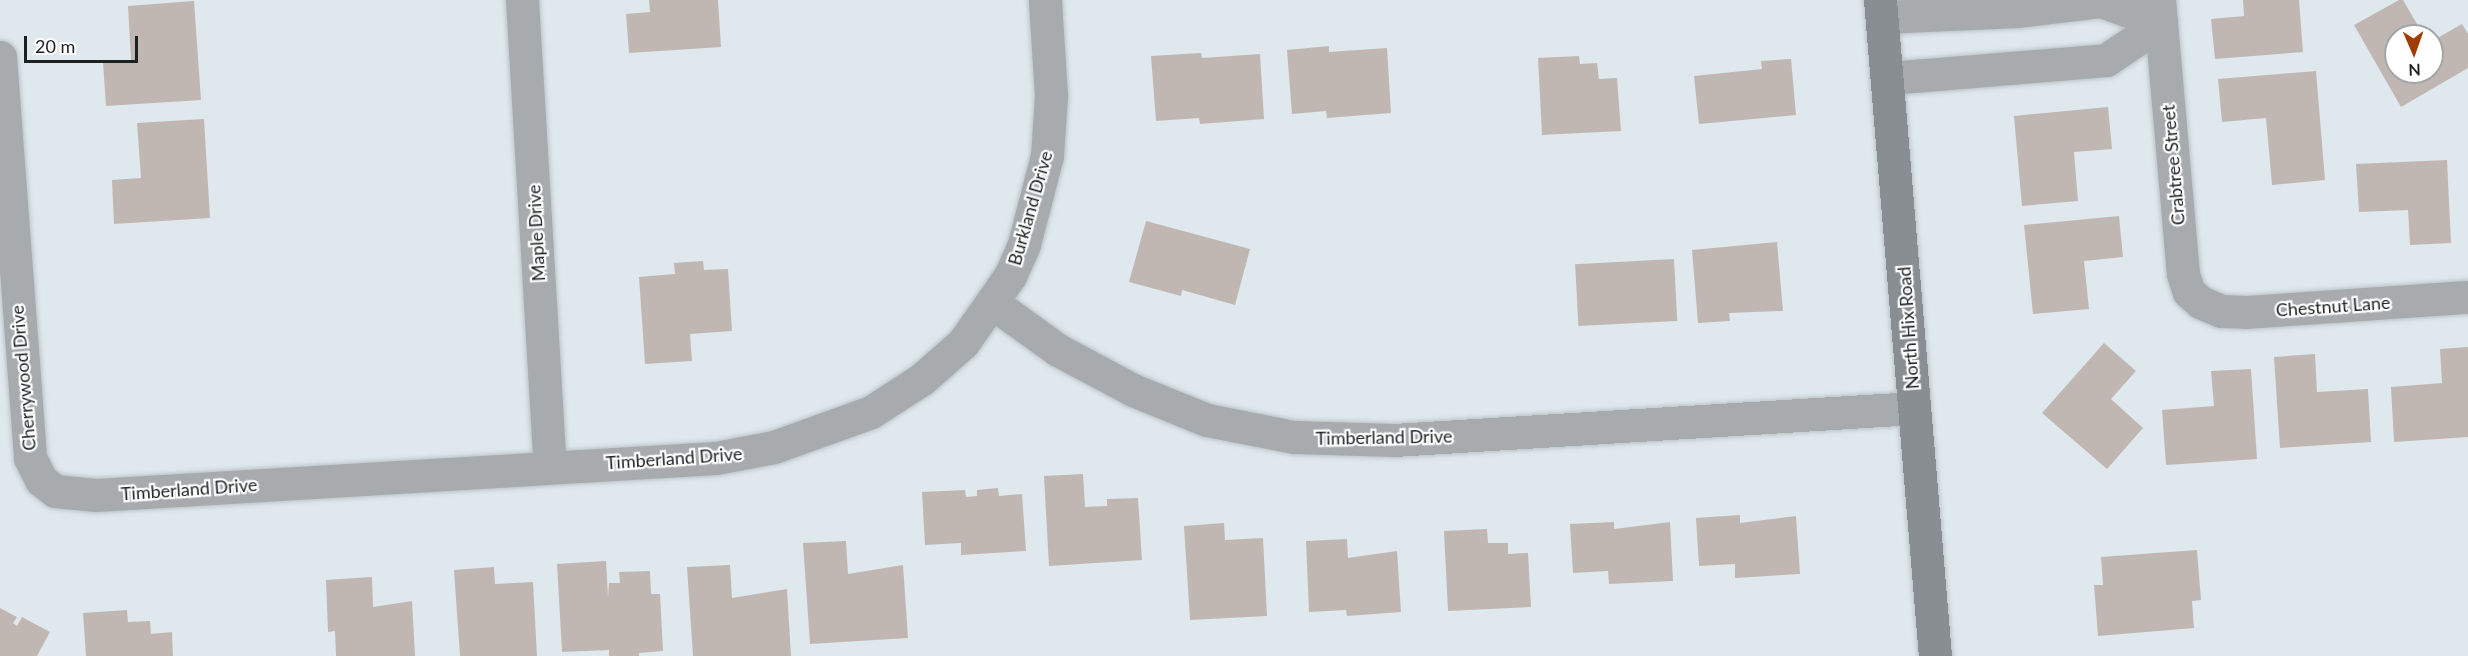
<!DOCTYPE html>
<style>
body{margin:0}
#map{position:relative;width:2468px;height:656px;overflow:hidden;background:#dfe8ed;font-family:Lato,sans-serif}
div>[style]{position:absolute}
.building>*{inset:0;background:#c0b7b3;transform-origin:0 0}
.roads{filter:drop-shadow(0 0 2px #bcc4c8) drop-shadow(0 0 2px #bcc4c8)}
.street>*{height:33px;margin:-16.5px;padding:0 16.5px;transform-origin:16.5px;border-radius:16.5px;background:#a7abad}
.secondary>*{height:33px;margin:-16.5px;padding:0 16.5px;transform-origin:16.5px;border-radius:16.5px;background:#888e91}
span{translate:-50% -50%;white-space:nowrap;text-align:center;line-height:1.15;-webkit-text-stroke:4.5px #fff;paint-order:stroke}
.street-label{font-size:18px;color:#1c2021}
.north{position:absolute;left:2384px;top:24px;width:60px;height:60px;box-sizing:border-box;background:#fff;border:2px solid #a4a6a6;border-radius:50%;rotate:178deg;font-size:16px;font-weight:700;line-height:24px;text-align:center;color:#1c2021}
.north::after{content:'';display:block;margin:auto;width:21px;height:27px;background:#9f3b03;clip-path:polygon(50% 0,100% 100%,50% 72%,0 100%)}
.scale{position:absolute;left:24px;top:36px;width:114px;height:27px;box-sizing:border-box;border:3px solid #1c2021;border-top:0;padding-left:8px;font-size:18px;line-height:21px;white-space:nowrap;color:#1c2021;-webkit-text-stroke:4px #fff;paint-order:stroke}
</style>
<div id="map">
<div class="building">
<i style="clip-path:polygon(649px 0,718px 0,721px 47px,629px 53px,626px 14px,650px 12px)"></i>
<i style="clip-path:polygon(2243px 0,2299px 0,2303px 52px,2215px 59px,2211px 19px,2244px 16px)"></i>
<i style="clip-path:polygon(2399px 0,2403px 0,2424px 36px,2396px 36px,2396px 72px,2432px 72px,2432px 41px,2462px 24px,2468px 34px,2468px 68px,2401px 107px,2354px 25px)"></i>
<i style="clip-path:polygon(194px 1px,201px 100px,106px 106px,103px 62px,131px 60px,128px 6px)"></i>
<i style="clip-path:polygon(1329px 46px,1329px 52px,1387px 48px,1391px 113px,1327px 118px,1326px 111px,1292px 114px,1287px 50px)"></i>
<i style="clip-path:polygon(1201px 53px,1202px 58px,1260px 54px,1264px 119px,1200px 124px,1199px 118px,1156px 121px,1151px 56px)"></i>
<i style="clip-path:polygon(1579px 56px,1580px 64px,1597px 63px,1599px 79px,1617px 78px,1621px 131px,1542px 135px,1538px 58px)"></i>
<i style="clip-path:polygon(1791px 59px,1796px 115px,1699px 124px,1694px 76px,1762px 69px,1761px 61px)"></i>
<i style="clip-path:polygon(2316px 71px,2325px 180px,2272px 185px,2266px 118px,2222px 122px,2218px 79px)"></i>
<i style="clip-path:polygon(2108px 107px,2112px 149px,2074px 152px,2078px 201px,2022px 206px,2014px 116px)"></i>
<i style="clip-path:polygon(204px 119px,210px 218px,114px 224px,112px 180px,141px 178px,137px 123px)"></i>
<i style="clip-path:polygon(2447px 160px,2451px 243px,2410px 245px,2408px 210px,2359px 212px,2356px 164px)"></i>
<i style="clip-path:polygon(2119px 216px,2123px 257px,2084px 261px,2089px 309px,2033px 314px,2024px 225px)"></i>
<i style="clip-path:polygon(1146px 221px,1250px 249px,1235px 305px,1182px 290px,1181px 296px,1129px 282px)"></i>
<i style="clip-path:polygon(1777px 242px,1783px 311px,1729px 313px,1730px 321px,1698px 323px,1692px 250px)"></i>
<i style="left:1674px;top:259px;width:62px;height:99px;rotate:87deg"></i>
<i style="clip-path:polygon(703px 261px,704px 270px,728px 269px,732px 331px,690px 334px,692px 361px,645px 364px,639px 277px,675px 274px,674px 263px)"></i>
<i style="clip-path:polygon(2104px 343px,2136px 371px,2111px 399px,2143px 428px,2107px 469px,2042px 413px)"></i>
<i style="clip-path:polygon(2468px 347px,2468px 437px,2394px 442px,2391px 387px,2442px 383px,2440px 349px)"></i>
<i style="clip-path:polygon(2315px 354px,2317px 392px,2368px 389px,2371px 442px,2280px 448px,2274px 357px)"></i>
<i style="clip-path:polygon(2251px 369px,2257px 459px,2166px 465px,2162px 410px,2214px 406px,2211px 371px)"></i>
<i style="clip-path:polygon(1083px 474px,1085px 507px,1107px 506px,1107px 499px,1138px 498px,1142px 560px,1049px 566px,1044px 476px)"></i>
<i style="clip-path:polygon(998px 488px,999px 496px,1022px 494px,1026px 551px,961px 555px,961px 543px,925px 545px,922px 492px,965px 490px,966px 497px,977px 496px,977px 490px)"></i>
<i style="clip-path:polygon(1740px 515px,1740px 523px,1796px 516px,1800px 574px,1735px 578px,1735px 564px,1699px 566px,1696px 518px)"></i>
<i style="clip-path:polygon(1614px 522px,1614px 529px,1670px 522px,1673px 581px,1609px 584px,1608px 571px,1573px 573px,1570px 524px)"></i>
<i style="clip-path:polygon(1224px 523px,1225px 540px,1263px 538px,1267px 616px,1190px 620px,1184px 526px)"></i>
<i style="clip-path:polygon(1487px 529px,1488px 543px,1508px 543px,1508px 554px,1528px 553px,1531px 607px,1448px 611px,1444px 531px)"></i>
<i style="clip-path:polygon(1347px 539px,1348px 558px,1397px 551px,1401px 612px,1347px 616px,1346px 610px,1309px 612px,1306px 541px)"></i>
<i style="clip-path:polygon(846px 541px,848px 574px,903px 565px,908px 638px,810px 644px,803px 543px)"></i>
<i style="clip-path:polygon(2197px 550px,2201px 600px,2192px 601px,2194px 628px,2098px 636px,2094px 585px,2103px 585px,2101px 557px)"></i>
<i style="clip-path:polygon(606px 561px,608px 597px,609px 583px,620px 583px,619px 572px,650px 571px,651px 594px,660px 594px,663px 651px,639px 653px,639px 656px,609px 656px,609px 650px,562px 652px,557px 564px)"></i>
<i style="clip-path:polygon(730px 565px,732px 598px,787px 589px,791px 656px,693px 656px,687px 567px)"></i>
<i style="clip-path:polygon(494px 567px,495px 584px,533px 582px,537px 656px,460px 656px,454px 570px)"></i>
<i style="clip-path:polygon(372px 577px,373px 607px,412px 601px,415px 656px,336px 656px,335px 631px,328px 632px,326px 580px)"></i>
<i style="clip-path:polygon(0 608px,17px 617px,13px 623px,17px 626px,22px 617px,50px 632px,37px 656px,0 656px)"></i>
<i style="clip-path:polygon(127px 610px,128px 622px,150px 621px,151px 634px,172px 632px,173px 656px,86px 656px,83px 613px)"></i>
</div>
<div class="roads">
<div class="street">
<i style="left:522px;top:0;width:467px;rotate:86.6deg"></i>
<i style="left:2159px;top:0;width:275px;rotate:85deg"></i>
<i style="left:2183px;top:274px;width:19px;rotate:72deg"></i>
<i style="left:2189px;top:292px;width:15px;rotate:42deg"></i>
<i style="left:2200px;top:302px;width:23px;rotate:23deg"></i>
<i style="left:2221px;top:311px;width:25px;rotate:2deg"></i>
<i style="left:2246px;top:312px;width:223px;rotate:-3.9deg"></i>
<i style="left:1882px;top:17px;width:135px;rotate:-2.5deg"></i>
<i style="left:2017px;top:11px;width:85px;rotate:-6.8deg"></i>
<i style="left:2101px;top:1px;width:64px;rotate:20.1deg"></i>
<i style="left:0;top:57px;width:402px;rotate:85.7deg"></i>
<i style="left:30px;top:458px;width:25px;rotate:63deg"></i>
<i style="left:41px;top:480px;width:18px;rotate:38deg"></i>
<i style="left:55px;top:491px;width:41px;rotate:5.6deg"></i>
<i style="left:96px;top:495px;width:621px;rotate:-3.42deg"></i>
<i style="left:716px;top:458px;width:59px;rotate:-10.7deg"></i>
<i style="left:774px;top:447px;width:103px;rotate:-19.8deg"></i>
<i style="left:871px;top:412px;width:61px;rotate:-32.9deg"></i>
<i style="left:922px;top:379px;width:55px;rotate:-41.3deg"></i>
<i style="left:963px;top:343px;width:82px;rotate:-55deg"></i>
<i style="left:1010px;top:276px;width:35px;rotate:-66deg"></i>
<i style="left:1024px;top:244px;width:91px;rotate:-75.4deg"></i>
<i style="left:1047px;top:156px;width:60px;rotate:-86.2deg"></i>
<i style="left:1051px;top:96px;width:96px;rotate:-93.6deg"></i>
<i style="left:1889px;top:78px;width:218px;rotate:-4.7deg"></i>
<i style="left:2106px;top:60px;width:66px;rotate:-33.9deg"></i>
<i style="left:994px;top:304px;width:79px;rotate:35.7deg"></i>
<i style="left:1058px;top:350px;width:85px;rotate:28.1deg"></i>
<i style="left:1133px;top:390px;width:80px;rotate:22.1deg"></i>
<i style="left:1207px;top:420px;width:89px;rotate:11.1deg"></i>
<i style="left:1294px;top:437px;width:100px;rotate:1.7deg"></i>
<i style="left:1394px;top:440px;width:521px;rotate:-3.52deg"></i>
</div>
<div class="secondary">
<i style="left:1880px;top:0;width:658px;rotate:85.21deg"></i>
</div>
</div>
<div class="street-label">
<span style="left:2173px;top:165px;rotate:-95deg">Crabtree Street</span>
<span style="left:1030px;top:208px;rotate:-74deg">Burkland Drive</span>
<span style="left:536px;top:233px;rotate:-93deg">Maple Drive</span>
<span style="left:2333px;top:306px;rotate:-4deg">Chestnut Lane</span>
<span style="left:1908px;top:328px;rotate:-94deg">North Hix Road</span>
<span style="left:23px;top:378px;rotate:-95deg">Cherrywood Drive</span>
<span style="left:1384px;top:437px;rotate:-1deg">Timberland Drive</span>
<span style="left:674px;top:458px;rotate:-4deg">Timberland Drive</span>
<span style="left:189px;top:489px;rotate:-4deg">Timberland Drive</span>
</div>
<div class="north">N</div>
<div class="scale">20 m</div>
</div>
